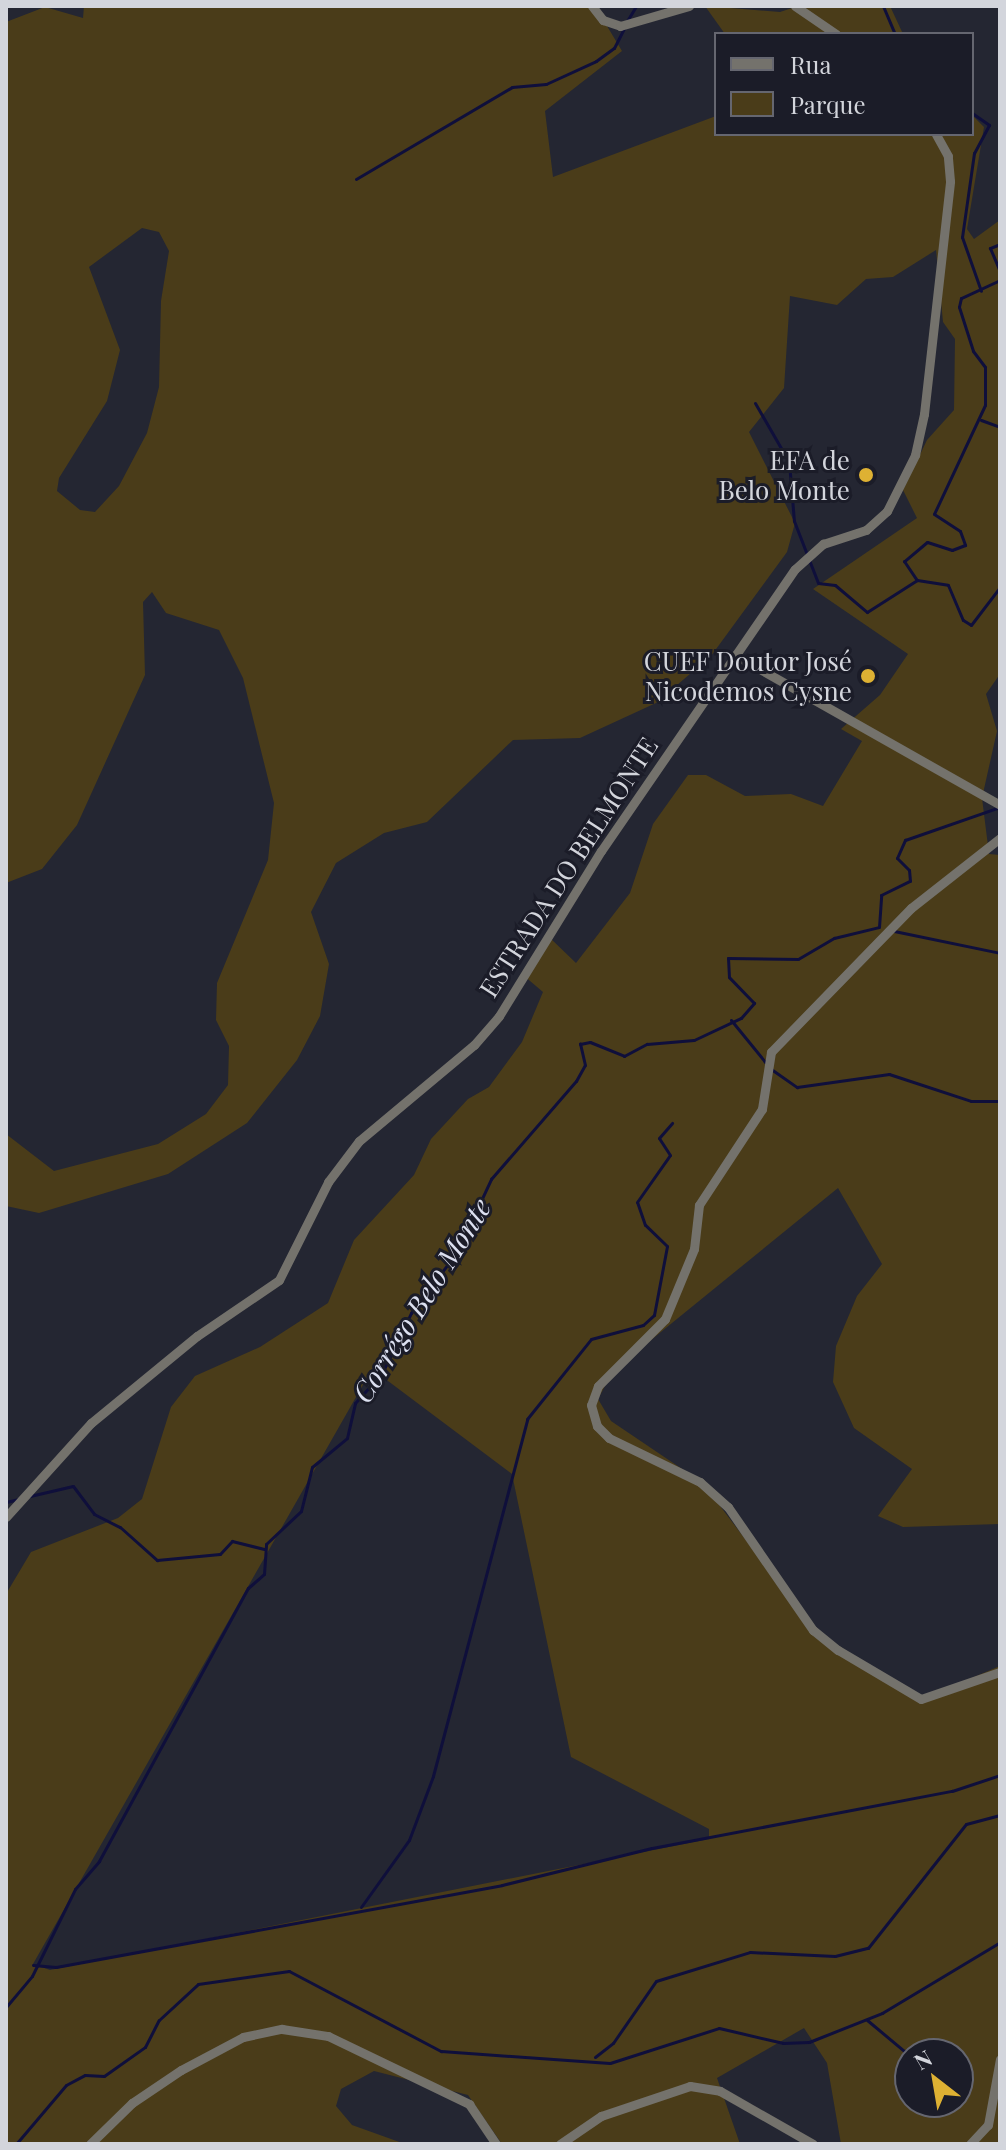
<!DOCTYPE html>
<meta charset="utf-8">
<style>
body{margin:0}
#map{position:relative;width:1006px;height:2150px;overflow:hidden;background:#242632;font-family:"Playfair Display",serif}
div>[style]{position:absolute}
.green>*{inset:0;background:#4a3c19}
.stream>*{height:3px;margin:-1.5px;padding:0 1.5px;transform-origin:1.5px;border-radius:1.5px;background:#0f0f3b}
.street>*{height:9px;margin:-4.5px;padding:0 4.5px;transform-origin:4.5px;border-radius:4.5px;background:#74726c}
.dots>*{width:22px;height:22px;translate:-50% -50%;box-sizing:border-box;border:4px solid #1b1c28;border-radius:50%}
span{translate:-50% -50%;white-space:nowrap;text-align:center;line-height:1.15;-webkit-text-stroke:6px #1b1c28;paint-order:stroke}
.poi-label{font-size:26px;color:#d3d5dc}
.right{translate:-100% -50%;text-align:right}
.street-label{font-size:26px;color:#d3d5dc}
.water-label{font-size:28px;color:#dce0f0;font-style:italic}
.frame{position:absolute;inset:0;border:8px solid #d3d5dc;pointer-events:none}
.legend{position:absolute;left:714px;top:32px;width:260px;height:104px;box-sizing:border-box;background:#1b1c28;border:2px solid #656670;margin:0;padding:10px 14px;list-style:none;font-size:24px;color:#d3d5dc}
.legend li{display:flex;align-items:center;gap:16px;height:40px}
.legend b{width:40px;border:2px solid #656670}
.north{position:absolute;left:894px;top:2038px;width:80px;height:80px;box-sizing:border-box;background:#1b1c28;border:2px solid #656670;border-radius:50%;rotate:329deg;font-size:22px;font-weight:700;line-height:32px;text-align:center;color:#d3d5dc}
.north::after{content:'';display:block;margin:auto;width:28px;height:36px;background:#deb133;clip-path:polygon(50% 0,100% 100%,50% 72%,0 100%)}
</style>
<div id="map">
<div class="green">
<i style="clip-path:polygon(evenodd,84px 6px,595px 6px,622px 51px,545px 111px,553px 177px,716px 116px,716px 134px,972px 134px,972px 115px,984px 127px,967px 229px,974px 239px,1000px 220px,1000px 674px,986px 694px,997px 731px,982px 798px,989px 854px,1000px 855px,1000px 1524px,903px 1527px,878px 1516px,912px 1469px,854px 1428px,833px 1382px,836px 1346px,857px 1296px,882px 1264px,838px 1188px,613px 1371px,598px 1399px,611px 1421px,691px 1475px,717px 1502px,814px 1630px,922px 1699px,1000px 1666px,1000px 2144px,841px 2144px,827px 2063px,804px 2028px,717px 2078px,740px 2144px,502px 2144px,468px 2095px,374px 2071px,341px 2089px,336px 2106px,352px 2125px,405px 2144px,6px 2144px,6px 1594px,31px 1552px,118px 1518px,142px 1499px,171px 1407px,195px 1376px,260px 1347px,328px 1303px,354px 1240px,414px 1175px,431px 1139px,468px 1099px,489px 1087px,522px 1042px,543px 992px,523px 975px,548px 936px,576px 963px,630px 893px,653px 824px,688px 775px,706px 775px,745px 796px,791px 794px,823px 806px,862px 741px,841px 729px,880px 695px,908px 654px,813px 589px,917px 518px,903px 490px,927px 440px,954px 410px,955px 339px,943px 322px,936px 250px,893px 277px,866px 279px,837px 305px,790px 296px,784px 388px,749px 432px,795px 523px,787px 552px,711px 656px,656px 703px,580px 738px,513px 740px,427px 822px,384px 833px,336px 863px,311px 912px,329px 964px,320px 1016px,297px 1060px,247px 1123px,168px 1174px,39px 1213px,6px 1206px,6px 1134px,54px 1171px,158px 1144px,206px 1114px,228px 1085px,229px 1046px,216px 1020px,217px 983px,268px 860px,274px 803px,243px 678px,219px 630px,166px 613px,152px 592px,143px 602px,145px 675px,77px 825px,42px 869px,6px 883px,6px 22px,45px 7px,83px 18px,84px 6px,142px 228px,159px 232px,169px 251px,161px 301px,159px 387px,147px 433px,119px 486px,95px 512px,80px 510px,57px 491px,59px 478px,107px 401px,120px 350px,89px 267px,142px 228px,84px 6px,372px 1369px,512px 1474px,571px 1757px,709px 1829px,709px 1839px,50px 1970px,33px 1964px,372px 1369px,84px 6px,910px 2054px,958px 2054px,958px 2102px,910px 2102px,910px 2054px)"></i>
<i style="clip-path:polygon(705px 6px,780px 12px,798px 6px,890px 6px,903px 34px,725px 34px)"></i>
</div>
<div class="stream">
<i style="left:883px;top:6px;width:30px;rotate:67deg"></i>
<i style="left:627px;top:21px;width:17px;rotate:-59deg"></i>
<i style="left:972px;top:113px;width:21px;rotate:35deg"></i>
<i style="left:989px;top:125px;width:32px;rotate:118deg"></i>
<i style="left:974px;top:153px;width:85px;rotate:98.1deg"></i>
<i style="left:962px;top:237px;width:57px;rotate:70.6deg"></i>
<i style="left:356px;top:179px;width:181px;rotate:-30.5deg"></i>
<i style="left:512px;top:87px;width:34px;rotate:-5deg"></i>
<i style="left:546px;top:84px;width:55px;rotate:-24.7deg"></i>
<i style="left:596px;top:61px;width:22px;rotate:-36deg"></i>
<i style="left:614px;top:48px;width:22px;rotate:-63deg"></i>
<i style="left:1000px;top:244px;width:11px;rotate:158deg"></i>
<i style="left:990px;top:248px;width:26px;rotate:67deg"></i>
<i style="left:1000px;top:280px;width:43px;rotate:155.2deg"></i>
<i style="left:961px;top:298px;width:9px;rotate:103deg"></i>
<i style="left:959px;top:307px;width:46px;rotate:72.3deg"></i>
<i style="left:973px;top:351px;width:20px;rotate:53deg"></i>
<i style="left:985px;top:367px;width:38px;rotate:90deg"></i>
<i style="left:985px;top:405px;width:120px;rotate:115.1deg"></i>
<i style="left:934px;top:514px;width:31px;rotate:33deg"></i>
<i style="left:960px;top:531px;width:15px;rotate:70deg"></i>
<i style="left:965px;top:545px;width:14px;rotate:159deg"></i>
<i style="left:952px;top:550px;width:26px;rotate:-162deg"></i>
<i style="left:927px;top:542px;width:30px;rotate:140deg"></i>
<i style="left:904px;top:561px;width:23px;rotate:56deg"></i>
<i style="left:917px;top:580px;width:31px;rotate:9deg"></i>
<i style="left:948px;top:585px;width:38px;rotate:67deg"></i>
<i style="left:963px;top:620px;width:9px;rotate:32deg"></i>
<i style="left:971px;top:625px;width:48px;rotate:-52.7deg"></i>
<i style="left:755px;top:403px;width:68px;rotate:60deg"></i>
<i style="left:789px;top:462px;width:59px;rotate:85.2deg"></i>
<i style="left:794px;top:521px;width:66px;rotate:68.8deg"></i>
<i style="left:818px;top:583px;width:17px;rotate:7deg"></i>
<i style="left:835px;top:585px;width:42px;rotate:40.2deg"></i>
<i style="left:867px;top:612px;width:59px;rotate:-32.6deg"></i>
<i style="left:981px;top:420px;width:20px;rotate:20deg"></i>
<i style="left:894px;top:931px;width:108px;rotate:11.7deg"></i>
<i style="left:731px;top:1020px;width:55px;rotate:50.9deg"></i>
<i style="left:771px;top:1069px;width:32px;rotate:35deg"></i>
<i style="left:797px;top:1087px;width:93px;rotate:-8deg"></i>
<i style="left:889px;top:1074px;width:86px;rotate:18.2deg"></i>
<i style="left:971px;top:1101px;width:29px"></i>
<i style="left:30px;top:1496px;width:44px;rotate:-13.1deg"></i>
<i style="left:73px;top:1486px;width:35px;rotate:53deg"></i>
<i style="left:94px;top:1514px;width:29px;rotate:27deg"></i>
<i style="left:120px;top:1527px;width:50px;rotate:41.7deg"></i>
<i style="left:157px;top:1560px;width:63px;rotate:-5.4deg"></i>
<i style="left:220px;top:1554px;width:18px;rotate:-47deg"></i>
<i style="left:232px;top:1541px;width:33px;rotate:14deg"></i>
<i style="left:6px;top:1502px;width:13px;rotate:-13deg"></i>
<i style="left:361px;top:1907px;width:82px;rotate:-54.4deg"></i>
<i style="left:409px;top:1840px;width:68px;rotate:-69.4deg"></i>
<i style="left:433px;top:1776px;width:369px;rotate:-75.2deg"></i>
<i style="left:527px;top:1419px;width:102px;rotate:-51.3deg"></i>
<i style="left:591px;top:1339px;width:54px;rotate:-15.1deg"></i>
<i style="left:643px;top:1325px;width:15px;rotate:-42deg"></i>
<i style="left:654px;top:1315px;width:70px;rotate:-79.3deg"></i>
<i style="left:667px;top:1246px;width:30px;rotate:-136deg"></i>
<i style="left:645px;top:1225px;width:24px;rotate:-109deg"></i>
<i style="left:637px;top:1202px;width:57px;rotate:-54.9deg"></i>
<i style="left:670px;top:1155px;width:20px;rotate:-123deg"></i>
<i style="left:659px;top:1138px;width:20px;rotate:-49deg"></i>
<i style="left:33px;top:1965px;width:23px;rotate:5deg"></i>
<i style="left:56px;top:1967px;width:453px;rotate:-10.4deg"></i>
<i style="left:502px;top:1885px;width:154px;rotate:-13.9deg"></i>
<i style="left:652px;top:1848px;width:305px;rotate:-10.8deg"></i>
<i style="left:952px;top:1791px;width:51px;rotate:-18.4deg"></i>
<i style="left:6px;top:2007px;width:40px;rotate:-50deg"></i>
<i style="left:32px;top:1976px;width:97px;rotate:-63.7deg"></i>
<i style="left:75px;top:1889px;width:37px;rotate:-49deg"></i>
<i style="left:99px;top:1861px;width:311px;rotate:-61.4deg"></i>
<i style="left:248px;top:1588px;width:21px;rotate:-41deg"></i>
<i style="left:264px;top:1574px;width:30px;rotate:-86deg"></i>
<i style="left:266px;top:1544px;width:48px;rotate:-43.3deg"></i>
<i style="left:301px;top:1511px;width:45px;rotate:-76deg"></i>
<i style="left:312px;top:1467px;width:45px;rotate:-39.6deg"></i>
<i style="left:347px;top:1438px;width:36px;rotate:-77deg"></i>
<i style="left:355px;top:1403px;width:40px;rotate:-48deg"></i>
<i style="left:382px;top:1373px;width:67px;rotate:-64.2deg"></i>
<i style="left:411px;top:1313px;width:76px;rotate:-53deg"></i>
<i style="left:457px;top:1252px;width:81px;rotate:-65deg"></i>
<i style="left:491px;top:1179px;width:130px;rotate:-49.1deg"></i>
<i style="left:576px;top:1081px;width:18px;rotate:-61deg"></i>
<i style="left:585px;top:1065px;width:22px;rotate:-103deg"></i>
<i style="left:580px;top:1044px;width:10px;rotate:-11deg"></i>
<i style="left:590px;top:1042px;width:37px;rotate:22deg"></i>
<i style="left:624px;top:1056px;width:26px;rotate:-28deg"></i>
<i style="left:647px;top:1044px;width:47px;rotate:-4.9deg"></i>
<i style="left:694px;top:1040px;width:52px;rotate:-25.1deg"></i>
<i style="left:741px;top:1018px;width:20px;rotate:-49deg"></i>
<i style="left:754px;top:1003px;width:36px;rotate:-134deg"></i>
<i style="left:729px;top:977px;width:19px;rotate:-93deg"></i>
<i style="left:728px;top:958px;width:70px;rotate:0.8deg"></i>
<i style="left:798px;top:959px;width:42px;rotate:-30.3deg"></i>
<i style="left:834px;top:938px;width:46px;rotate:-13.7deg"></i>
<i style="left:879px;top:927px;width:32px;rotate:-86deg"></i>
<i style="left:881px;top:895px;width:32px;rotate:-26deg"></i>
<i style="left:910px;top:881px;width:11px;rotate:-95deg"></i>
<i style="left:909px;top:870px;width:17px;rotate:-135deg"></i>
<i style="left:897px;top:858px;width:20px;rotate:-66deg"></i>
<i style="left:905px;top:840px;width:97px;rotate:-19.2deg"></i>
<i style="left:867px;top:2020px;width:56px;rotate:39.9deg"></i>
<i style="left:595px;top:2057px;width:23px;rotate:-38deg"></i>
<i style="left:613px;top:2043px;width:75px;rotate:-55.3deg"></i>
<i style="left:656px;top:1981px;width:98px;rotate:-17.1deg"></i>
<i style="left:750px;top:1952px;width:85px;rotate:2.7deg"></i>
<i style="left:835px;top:1956px;width:34px;rotate:-14deg"></i>
<i style="left:868px;top:1948px;width:158px;rotate:-51.7deg"></i>
<i style="left:966px;top:1824px;width:35px;rotate:-15deg"></i>
<i style="left:16px;top:2144px;width:77px;rotate:-49.7deg"></i>
<i style="left:66px;top:2085px;width:21px;rotate:-28deg"></i>
<i style="left:85px;top:2075px;width:19px;rotate:3deg"></i>
<i style="left:104px;top:2076px;width:50px;rotate:-35.3deg"></i>
<i style="left:145px;top:2047px;width:30px;rotate:-63deg"></i>
<i style="left:159px;top:2020px;width:53px;rotate:-42.7deg"></i>
<i style="left:198px;top:1984px;width:92px;rotate:-8.1deg"></i>
<i style="left:289px;top:1971px;width:172px;rotate:27.8deg"></i>
<i style="left:441px;top:2051px;width:169px;rotate:4.1deg"></i>
<i style="left:610px;top:2063px;width:114px;rotate:-17.8deg"></i>
<i style="left:719px;top:2028px;width:66px;rotate:13.2deg"></i>
<i style="left:783px;top:2043px;width:26px;rotate:-2deg"></i>
<i style="left:809px;top:2042px;width:79px;rotate:-21.7deg"></i>
<i style="left:882px;top:2013px;width:138px;rotate:-31deg"></i>
</div>
<div class="street">
<i style="left:592px;top:6px;width:18px;rotate:52deg"></i>
<i style="left:603px;top:20px;width:18px;rotate:19deg"></i>
<i style="left:620px;top:26px;width:72px;rotate:-16.2deg"></i>
<i style="left:795px;top:6px;width:50px;rotate:34.3deg"></i>
<i style="left:735px;top:655px;width:305px;rotate:29.5deg"></i>
<i style="left:1000px;top:838px;width:113px;rotate:141.8deg"></i>
<i style="left:911px;top:908px;width:201px;rotate:134.2deg"></i>
<i style="left:771px;top:1052px;width:58px;rotate:99deg"></i>
<i style="left:762px;top:1109px;width:115px;rotate:123.3deg"></i>
<i style="left:699px;top:1205px;width:44px;rotate:96.5deg"></i>
<i style="left:694px;top:1249px;width:76px;rotate:112.5deg"></i>
<i style="left:665px;top:1319px;width:95px;rotate:135deg"></i>
<i style="left:598px;top:1386px;width:20px;rotate:110deg"></i>
<i style="left:591px;top:1405px;width:22px;rotate:74deg"></i>
<i style="left:597px;top:1426px;width:17px;rotate:45deg"></i>
<i style="left:609px;top:1438px;width:101px;rotate:25.8deg"></i>
<i style="left:700px;top:1482px;width:38px;rotate:42deg"></i>
<i style="left:728px;top:1507px;width:150px;rotate:55.4deg"></i>
<i style="left:813px;top:1630px;width:32px;rotate:39deg"></i>
<i style="left:838px;top:1650px;width:96px;rotate:30.6deg"></i>
<i style="left:921px;top:1699px;width:83px;rotate:-18.9deg"></i>
<i style="left:6px;top:1517px;width:127px;rotate:-47.9deg"></i>
<i style="left:91px;top:1423px;width:137px;rotate:-39.4deg"></i>
<i style="left:197px;top:1336px;width:99px;rotate:-34.3deg"></i>
<i style="left:279px;top:1280px;width:110px;rotate:-63.4deg"></i>
<i style="left:328px;top:1182px;width:51px;rotate:-52.9deg"></i>
<i style="left:359px;top:1141px;width:150px;rotate:-39.9deg"></i>
<i style="left:474px;top:1045px;width:38px;rotate:-49deg"></i>
<i style="left:499px;top:1016px;width:194px;rotate:-58.3deg"></i>
<i style="left:601px;top:851px;width:342px;rotate:-55.5deg"></i>
<i style="left:795px;top:569px;width:38px;rotate:-42deg"></i>
<i style="left:823px;top:544px;width:45px;rotate:-18deg"></i>
<i style="left:866px;top:530px;width:28px;rotate:-42deg"></i>
<i style="left:887px;top:511px;width:63px;rotate:-63.4deg"></i>
<i style="left:915px;top:455px;width:42px;rotate:-77.6deg"></i>
<i style="left:924px;top:414px;width:234px;rotate:-83.6deg"></i>
<i style="left:950px;top:181px;width:25px;rotate:-95deg"></i>
<i style="left:948px;top:156px;width:25px;rotate:-119deg"></i>
<i style="left:90px;top:2144px;width:59px;rotate:-44.3deg"></i>
<i style="left:132px;top:2103px;width:59px;rotate:-34deg"></i>
<i style="left:181px;top:2070px;width:70px;rotate:-28deg"></i>
<i style="left:243px;top:2037px;width:40px;rotate:-12deg"></i>
<i style="left:282px;top:2029px;width:47px;rotate:8.7deg"></i>
<i style="left:328px;top:2036px;width:157px;rotate:25.7deg"></i>
<i style="left:469px;top:2104px;width:48px;rotate:56deg"></i>
<i style="left:560px;top:2144px;width:50px;rotate:-34.3deg"></i>
<i style="left:601px;top:2116px;width:94px;rotate:-18.6deg"></i>
<i style="left:690px;top:2086px;width:30px;rotate:9deg"></i>
<i style="left:720px;top:2091px;width:107px;rotate:29.7deg"></i>
<i style="left:970px;top:2144px;width:26px;rotate:-47deg"></i>
<i style="left:988px;top:2125px;width:67px;rotate:-79.7deg"></i>
</div>
<div class="dots">
<i style="left:866px;top:475px;background:#deb133"></i>
<i style="left:868px;top:676px;background:#deb133"></i>
</div>
<div class="poi-label">
<span class="right" style="left:850px;top:475px">EFA de<br>Belo Monte</span>
<span class="right" style="left:852px;top:676px">CUEF Doutor José<br>Nicodemos Cysne</span>
</div>
<div class="street-label">
<span style="left:568px;top:867px;rotate:-57deg">ESTRADA DO BELMONTE</span>
</div>
<div class="water-label">
<span style="left:421px;top:1300px;rotate:-58deg">Corrégo Belo Monte</span>
</div>
<div class="frame"></div>
<ul class="legend">
<li><b style="height:10px;background:#74726c"></b>Rua</li>
<li><b style="height:22px;background:#4a3c19"></b>Parque</li>
</ul>
<div class="north">N</div>
</div>
